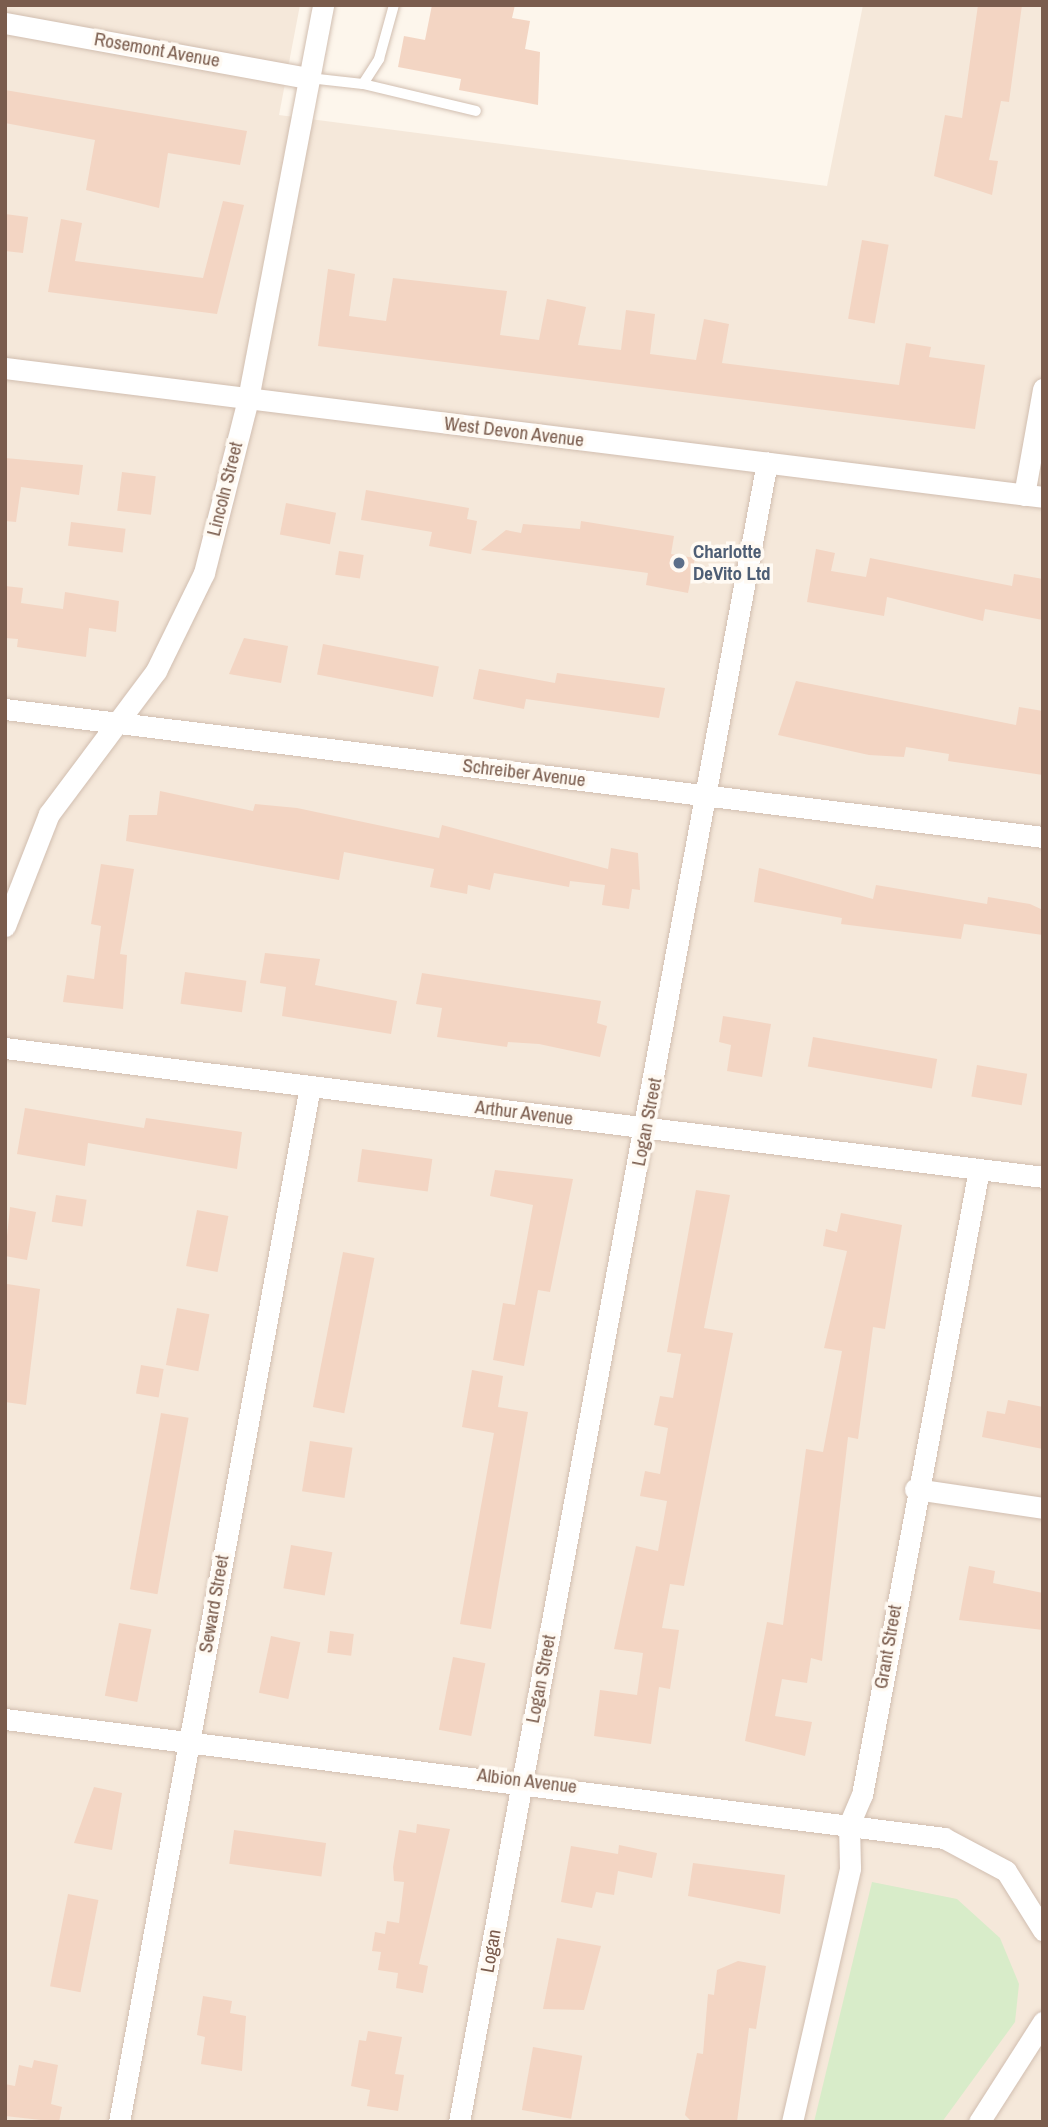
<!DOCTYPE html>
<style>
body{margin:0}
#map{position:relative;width:1048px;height:2127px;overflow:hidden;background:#fdf6ec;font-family:"Archivo Narrow",sans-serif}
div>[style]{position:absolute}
.residential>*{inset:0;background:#f5e8da}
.green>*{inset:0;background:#d8ecc9}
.building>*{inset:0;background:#f3d5c3;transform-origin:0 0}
.roads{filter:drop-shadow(0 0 2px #d1beb0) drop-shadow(0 0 2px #d1beb0)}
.lane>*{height:10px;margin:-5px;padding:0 5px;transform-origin:5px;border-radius:5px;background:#fff}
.street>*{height:21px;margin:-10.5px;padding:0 10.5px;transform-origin:10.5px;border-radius:10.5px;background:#fff}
.dots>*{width:19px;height:19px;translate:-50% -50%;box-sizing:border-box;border:4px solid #fffaf3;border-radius:50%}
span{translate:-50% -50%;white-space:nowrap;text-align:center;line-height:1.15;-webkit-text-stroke:7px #fffaf3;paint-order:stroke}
.street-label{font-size:19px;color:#7a5c4d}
.service-label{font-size:19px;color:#4e5e75;font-weight:700}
.left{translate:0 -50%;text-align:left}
.frame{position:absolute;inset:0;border:7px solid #7a5c4d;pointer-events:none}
</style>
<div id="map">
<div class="residential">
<i style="clip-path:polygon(5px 5px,300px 5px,279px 115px,827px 186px,863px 5px,1043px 5px,1043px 2122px,5px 2122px)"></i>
</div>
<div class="green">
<i style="clip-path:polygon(872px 1882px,957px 1899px,1000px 1938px,1019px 1984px,1015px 2022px,942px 2122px,814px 2122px)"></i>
</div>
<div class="building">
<i style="clip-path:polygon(432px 5px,515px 5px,512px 18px,530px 21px,525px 49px,540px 52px,538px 105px,459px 90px,461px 79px,398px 67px,404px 36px,425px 40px)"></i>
<i style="clip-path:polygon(978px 5px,1022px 5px,1009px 102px,1001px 101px,989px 160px,998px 161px,992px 195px,934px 176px,945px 115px,962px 118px)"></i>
<i style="clip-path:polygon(5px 90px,247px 131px,240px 165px,168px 153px,159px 208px,86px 190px,95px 140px,5px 123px)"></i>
<i style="clip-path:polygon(223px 201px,244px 205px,217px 314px,48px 292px,61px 219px,82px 223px,75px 261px,203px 278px)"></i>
<i style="clip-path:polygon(5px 214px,28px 217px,23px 253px,5px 251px)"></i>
<i style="left:862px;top:240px;width:27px;height:80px;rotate:10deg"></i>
<i style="clip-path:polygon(328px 269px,355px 274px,349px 316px,386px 321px,393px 278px,507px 291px,500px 335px,539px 340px,547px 299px,586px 307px,578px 345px,621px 350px,626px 310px,655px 314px,650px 354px,696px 360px,704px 319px,729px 324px,722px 363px,899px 385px,906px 343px,931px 347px,929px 357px,985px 365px,975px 429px,318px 346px)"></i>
<i style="clip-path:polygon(5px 458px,83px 465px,79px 495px,21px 487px,16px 522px,5px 521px)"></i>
<i style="left:122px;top:472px;width:34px;height:39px;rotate:7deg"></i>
<i style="clip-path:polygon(366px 490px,469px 508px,467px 519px,477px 521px,471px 554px,429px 546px,432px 532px,361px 520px)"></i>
<i style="left:286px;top:503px;width:51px;height:32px;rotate:11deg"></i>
<i style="clip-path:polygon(581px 521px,674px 536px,671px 554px,695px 558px,688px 593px,646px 585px,648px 573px,481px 550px,506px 530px,521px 533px,523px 524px,580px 529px)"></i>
<i style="left:71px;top:522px;width:55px;height:24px;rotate:7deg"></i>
<i style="clip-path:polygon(816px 549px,835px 553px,831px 571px,866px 577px,870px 558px,1012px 586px,1014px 574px,1043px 579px,1043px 620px,985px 609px,983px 621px,887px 597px,884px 616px,807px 602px)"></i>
<i style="left:339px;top:551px;width:25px;height:24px;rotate:9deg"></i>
<i style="clip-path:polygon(5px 586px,23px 588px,21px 603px,63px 609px,65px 592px,119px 601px,116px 632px,89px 628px,86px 657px,17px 647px,18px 639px,5px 638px)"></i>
<i style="clip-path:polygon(244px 638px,288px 646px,281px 683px,229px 674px)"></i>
<i style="left:323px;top:644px;width:118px;height:31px;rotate:11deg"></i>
<i style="clip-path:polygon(479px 669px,555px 683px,557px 673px,665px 688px,659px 718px,526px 699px,524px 709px,473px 699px)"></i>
<i style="clip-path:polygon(796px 681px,1016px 725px,1019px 707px,1043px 711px,1043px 775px,948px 761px,949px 754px,906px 747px,904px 757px,869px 755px,778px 735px)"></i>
<i style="clip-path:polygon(160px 791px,253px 811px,255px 804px,297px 808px,439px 838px,442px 825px,608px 869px,611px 848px,638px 853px,640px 890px,632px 889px,629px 909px,602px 905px,605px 885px,570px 881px,569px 887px,494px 873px,490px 890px,468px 885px,467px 894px,430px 887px,434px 869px,344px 852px,339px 880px,126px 841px,129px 815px,157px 815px)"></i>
<i style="clip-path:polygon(101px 864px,134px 869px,120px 954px,127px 955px,123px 1009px,63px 1002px,67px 975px,94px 979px,101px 926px,91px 924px)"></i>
<i style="clip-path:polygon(759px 868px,873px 899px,876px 885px,987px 904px,988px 897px,1030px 904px,1043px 910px,1043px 935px,964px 924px,961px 939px,841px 924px,842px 918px,754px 902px)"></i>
<i style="clip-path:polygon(265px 953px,320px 959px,315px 985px,397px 1001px,391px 1034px,282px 1016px,286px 987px,260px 983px)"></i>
<i style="left:185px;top:972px;width:62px;height:32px;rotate:8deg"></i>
<i style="clip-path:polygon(422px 973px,601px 1001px,597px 1023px,607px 1026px,600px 1057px,539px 1044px,508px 1042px,507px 1047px,437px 1037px,442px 1008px,416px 1004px)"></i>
<i style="clip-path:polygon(723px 1016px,771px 1024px,762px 1077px,727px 1071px,731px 1045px,719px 1042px)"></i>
<i style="left:813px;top:1037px;width:126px;height:30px;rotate:10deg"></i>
<i style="left:977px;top:1065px;width:51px;height:32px;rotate:10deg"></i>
<i style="clip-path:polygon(25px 1108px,144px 1128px,146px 1118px,242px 1132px,237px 1169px,88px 1143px,85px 1166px,17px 1154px)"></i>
<i style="left:362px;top:1149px;width:71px;height:33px;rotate:8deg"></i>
<i style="clip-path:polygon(495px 1170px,573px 1179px,550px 1292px,538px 1290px,524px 1366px,493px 1360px,503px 1303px,515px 1305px,533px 1205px,490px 1196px)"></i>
<i style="clip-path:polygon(696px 1190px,730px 1195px,704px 1328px,733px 1333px,684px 1586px,670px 1584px,662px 1628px,679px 1630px,670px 1689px,659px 1687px,651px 1744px,594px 1736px,600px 1690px,637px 1695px,643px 1653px,614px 1649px,636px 1546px,658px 1551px,667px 1501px,640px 1496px,645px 1471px,660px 1474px,668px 1428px,654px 1425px,660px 1396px,673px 1398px,681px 1354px,667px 1352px)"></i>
<i style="left:56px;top:1195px;width:31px;height:27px;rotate:9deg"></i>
<i style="clip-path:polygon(10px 1207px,36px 1212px,27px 1260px,5px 1256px)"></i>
<i style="left:197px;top:1210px;width:32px;height:57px;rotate:11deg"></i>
<i style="clip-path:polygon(841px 1213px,902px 1225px,885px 1329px,873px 1327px,858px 1439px,848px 1437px,822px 1661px,811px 1658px,807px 1683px,782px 1679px,775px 1716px,812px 1722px,805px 1756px,745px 1741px,767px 1622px,783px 1625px,806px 1449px,823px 1452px,842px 1351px,824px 1348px,847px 1251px,823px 1246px,826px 1229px,837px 1232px)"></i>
<i style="left:343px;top:1252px;width:32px;height:158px;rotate:11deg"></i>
<i style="clip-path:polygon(7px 1284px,40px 1289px,26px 1405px,5px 1402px)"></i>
<i style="left:177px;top:1308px;width:33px;height:58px;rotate:11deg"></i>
<i style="left:141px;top:1365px;width:23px;height:29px;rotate:10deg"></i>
<i style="clip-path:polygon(472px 1370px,503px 1376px,498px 1407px,528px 1412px,491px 1629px,460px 1624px,494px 1433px,462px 1427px)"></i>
<i style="clip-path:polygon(1008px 1400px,1043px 1407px,1043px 1449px,982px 1437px,987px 1411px,1005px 1414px)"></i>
<i style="left:161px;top:1413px;width:28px;height:179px;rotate:10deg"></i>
<i style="left:310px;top:1441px;width:43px;height:51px;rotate:9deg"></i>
<i style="left:291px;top:1545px;width:42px;height:44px;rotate:10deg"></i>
<i style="clip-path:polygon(969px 1566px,995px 1571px,993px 1583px,1043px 1593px,1043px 1630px,959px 1620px)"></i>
<i style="left:119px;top:1623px;width:33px;height:74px;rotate:11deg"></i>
<i style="left:330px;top:1631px;width:24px;height:22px;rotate:7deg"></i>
<i style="left:271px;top:1636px;width:30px;height:58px;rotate:12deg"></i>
<i style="left:453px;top:1657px;width:33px;height:74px;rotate:11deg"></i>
<i style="clip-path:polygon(94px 1787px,122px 1793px,112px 1850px,74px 1843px)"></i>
<i style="clip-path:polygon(417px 1824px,450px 1829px,419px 1964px,428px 1966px,423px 1993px,396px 1988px,398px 1973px,378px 1970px,381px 1952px,372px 1951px,375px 1932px,385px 1934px,387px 1921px,399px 1923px,404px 1882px,394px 1881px,393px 1867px,399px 1830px,416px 1833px)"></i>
<i style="left:234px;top:1830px;width:93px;height:34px;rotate:8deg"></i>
<i style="clip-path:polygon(619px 1845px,657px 1853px,652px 1878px,618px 1871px,614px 1895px,596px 1892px,592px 1908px,561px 1902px,571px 1846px,618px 1854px)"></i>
<i style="clip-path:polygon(693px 1863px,785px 1875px,780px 1914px,688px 1896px)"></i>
<i style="left:68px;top:1894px;width:31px;height:94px;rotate:11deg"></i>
<i style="clip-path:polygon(557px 1938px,601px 1946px,584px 2010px,543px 2009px)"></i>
<i style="clip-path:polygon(738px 1961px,766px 1966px,756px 2029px,749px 2028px,737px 2122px,692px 2122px,685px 2115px,697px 2053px,703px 2054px,708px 1994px,714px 1995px,717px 1970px)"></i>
<i style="clip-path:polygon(203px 1996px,232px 2001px,230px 2013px,246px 2016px,242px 2071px,201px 2064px,205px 2037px,197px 2035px)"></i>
<i style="clip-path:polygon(368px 2031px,402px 2037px,395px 2074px,404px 2075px,398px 2111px,367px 2106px,370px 2090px,351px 2086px,359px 2040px,366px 2041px)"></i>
<i style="left:533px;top:2047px;width:50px;height:64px;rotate:10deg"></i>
<i style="clip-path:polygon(34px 2060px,58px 2065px,51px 2104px,62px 2107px,59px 2122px,5px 2116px,5px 2084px,15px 2086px,19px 2065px,32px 2068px)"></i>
</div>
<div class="roads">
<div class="lane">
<i style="left:309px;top:78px;width:54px;rotate:6.3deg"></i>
<i style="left:363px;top:84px;width:30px;rotate:-57deg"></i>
<i style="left:379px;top:59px;width:56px;rotate:-74.5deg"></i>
<i style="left:363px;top:84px;width:116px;rotate:13.4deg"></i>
</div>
<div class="street">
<i style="left:5px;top:23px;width:309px;rotate:10.3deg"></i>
<i style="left:5px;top:368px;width:1046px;rotate:7.08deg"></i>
<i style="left:1024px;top:495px;width:108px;rotate:-79.8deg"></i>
<i style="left:5px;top:709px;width:1046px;rotate:7.03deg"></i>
<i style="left:5px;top:926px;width:120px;rotate:-68.6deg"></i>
<i style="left:49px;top:814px;width:179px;rotate:-53.2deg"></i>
<i style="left:156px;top:671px;width:109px;rotate:-63.9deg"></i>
<i style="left:204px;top:573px;width:179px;rotate:-75.8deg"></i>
<i style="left:248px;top:399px;width:401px;rotate:-79.2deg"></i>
<i style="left:5px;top:1048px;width:1046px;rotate:7.08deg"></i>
<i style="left:915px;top:1489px;width:129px;rotate:8.4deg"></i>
<i style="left:5px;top:1719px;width:947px;rotate:7.22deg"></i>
<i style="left:944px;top:1838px;width:70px;rotate:28deg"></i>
<i style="left:1006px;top:1871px;width:70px;rotate:57.9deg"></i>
<i style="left:119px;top:2122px;width:1053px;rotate:-79.55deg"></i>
<i style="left:459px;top:2122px;width:1688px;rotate:-79.49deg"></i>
<i style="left:792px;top:2122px;width:261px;rotate:-77.1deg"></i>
<i style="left:850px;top:1868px;width:43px;rotate:-91.3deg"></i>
<i style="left:849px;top:1825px;width:33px;rotate:-67deg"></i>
<i style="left:862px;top:1795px;width:637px;rotate:-79.41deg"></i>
<i style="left:979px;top:2122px;width:119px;rotate:-57.4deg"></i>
</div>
</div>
<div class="dots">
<i style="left:679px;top:563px;background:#5c6f8a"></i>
</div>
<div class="street-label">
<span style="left:157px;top:50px;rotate:10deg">Rosemont Avenue</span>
<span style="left:514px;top:432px;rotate:7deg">West Devon Avenue</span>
<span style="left:225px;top:489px;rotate:-76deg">Lincoln Street</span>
<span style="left:524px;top:773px;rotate:7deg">Schreiber Avenue</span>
<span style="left:524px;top:1113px;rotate:7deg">Arthur Avenue</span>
<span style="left:647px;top:1122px;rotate:-79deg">Logan Street</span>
<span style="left:214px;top:1604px;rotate:-80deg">Seward Street</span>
<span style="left:888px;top:1647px;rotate:-80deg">Grant Street</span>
<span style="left:541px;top:1679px;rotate:-79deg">Logan Street</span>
<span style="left:527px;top:1781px;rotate:7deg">Albion Avenue</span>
<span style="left:491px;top:1951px;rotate:-80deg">Logan</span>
</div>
<div class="service-label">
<span class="left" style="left:693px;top:563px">Charlotte<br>DeVito Ltd</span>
</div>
<div class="frame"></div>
</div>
